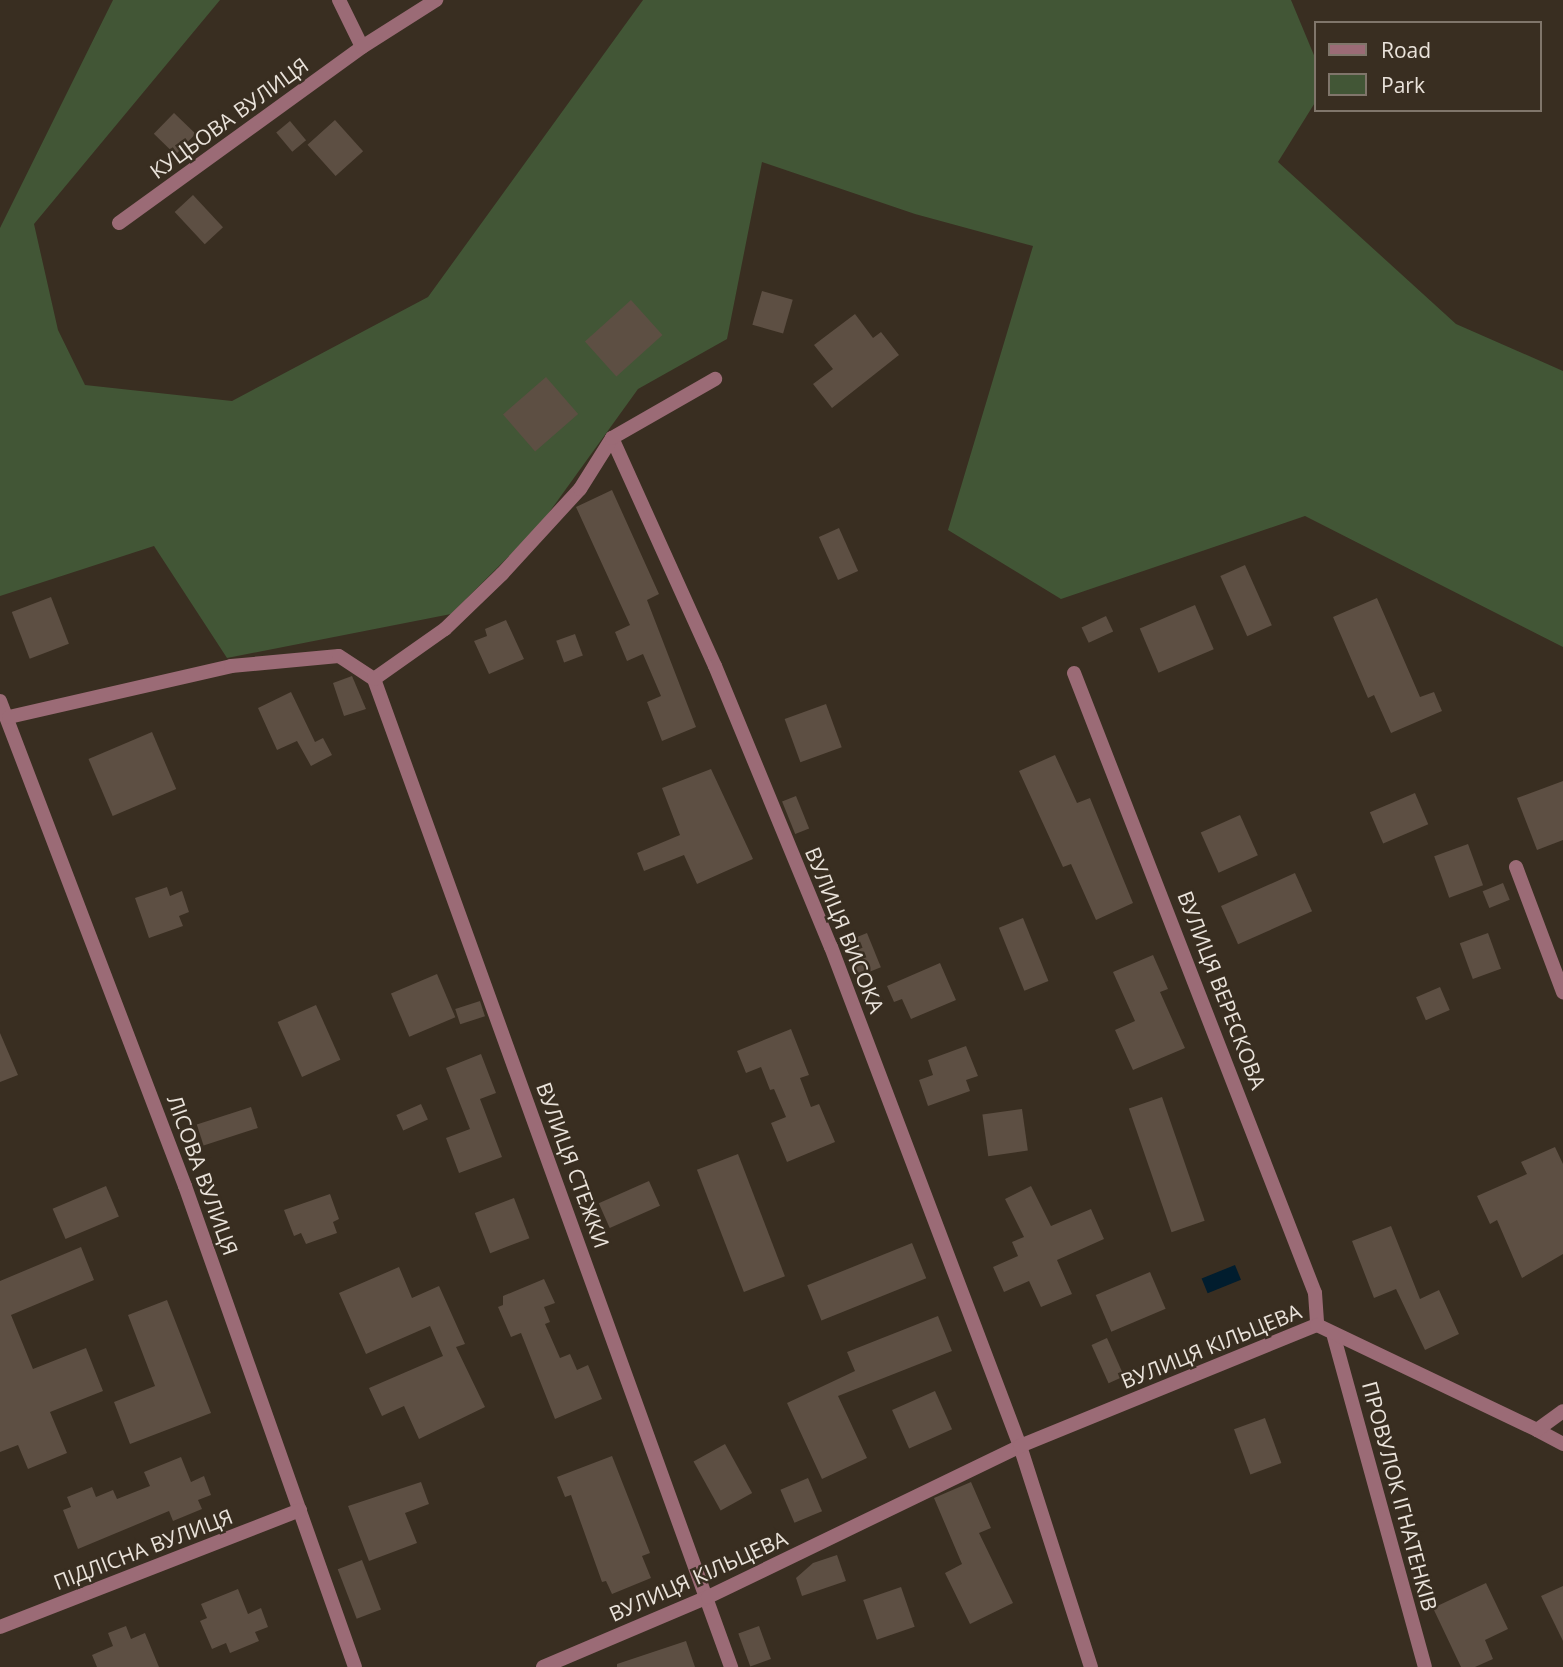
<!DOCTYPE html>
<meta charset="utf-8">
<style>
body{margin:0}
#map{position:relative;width:1563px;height:1667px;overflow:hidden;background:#392e21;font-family:"Open Sans",sans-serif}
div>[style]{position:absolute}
.green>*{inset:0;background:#425636}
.water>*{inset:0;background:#011d2e;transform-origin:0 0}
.building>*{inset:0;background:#5d4f43;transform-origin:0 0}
.minor>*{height:14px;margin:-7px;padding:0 7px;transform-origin:7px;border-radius:7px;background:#9b6b76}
span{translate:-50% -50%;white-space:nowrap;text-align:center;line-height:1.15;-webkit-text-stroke:5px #392e21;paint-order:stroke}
.street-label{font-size:21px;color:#eae3db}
.legend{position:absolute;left:1314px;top:21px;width:228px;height:91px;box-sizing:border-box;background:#392e21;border:2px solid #80766b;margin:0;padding:9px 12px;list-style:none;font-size:21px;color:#eae3db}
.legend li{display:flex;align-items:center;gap:14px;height:35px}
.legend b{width:35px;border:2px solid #80766b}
</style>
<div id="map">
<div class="green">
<i style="clip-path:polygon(113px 0,220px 0,34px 224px,58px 330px,85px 385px,232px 401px,428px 297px,643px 0,1291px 0,1316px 60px,1316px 101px,1278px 162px,1456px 324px,1563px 371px,1563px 647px,1305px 516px,1061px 599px,948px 530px,1033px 246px,915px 214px,762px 162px,727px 339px,638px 389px,540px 525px,451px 614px,227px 658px,154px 546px,0 596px,0 228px)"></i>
</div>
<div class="water">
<i style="left:1235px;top:1265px;width:16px;height:36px;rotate:68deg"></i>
</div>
<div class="building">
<i style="left:174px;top:113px;width:30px;height:29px;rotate:44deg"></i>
<i style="left:335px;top:120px;width:42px;height:37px;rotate:48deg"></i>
<i style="left:290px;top:121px;width:25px;height:18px;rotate:50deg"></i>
<i style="left:193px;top:195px;width:44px;height:25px;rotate:47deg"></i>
<i style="left:762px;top:291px;width:32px;height:35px;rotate:16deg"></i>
<i style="left:631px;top:300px;width:47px;height:62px;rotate:48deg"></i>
<i style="clip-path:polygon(855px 314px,873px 338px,881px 332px,899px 355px,832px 408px,813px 384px,833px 369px,814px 345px)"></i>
<i style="left:546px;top:377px;width:49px;height:57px;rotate:49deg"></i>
<i style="clip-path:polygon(612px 490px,659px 594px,647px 600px,696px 727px,662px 741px,647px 702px,661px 696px,643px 654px,627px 661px,615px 632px,630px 625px,576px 507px)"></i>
<i style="left:839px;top:528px;width:47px;height:22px;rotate:66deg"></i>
<i style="left:1245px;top:565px;width:66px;height:27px;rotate:66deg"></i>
<i style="left:51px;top:597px;width:50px;height:42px;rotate:69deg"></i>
<i style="clip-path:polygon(1377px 598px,1420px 697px,1434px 692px,1442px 711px,1391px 733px,1374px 695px,1368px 698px,1333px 617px)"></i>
<i style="left:1195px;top:605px;width:48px;height:60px;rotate:67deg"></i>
<i style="left:1106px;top:616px;width:17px;height:27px;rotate:65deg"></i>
<i style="clip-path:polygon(506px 620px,524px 659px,489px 674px,474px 641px,487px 636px,485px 629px)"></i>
<i style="left:575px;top:634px;width:23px;height:20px;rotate:70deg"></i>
<i style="clip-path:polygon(352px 676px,366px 709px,344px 716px,333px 683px)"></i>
<i style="clip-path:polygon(291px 692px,315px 742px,323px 738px,332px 755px,311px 766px,297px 741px,277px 750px,258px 708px)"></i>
<i style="left:826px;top:704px;width:46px;height:44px;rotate:70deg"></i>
<i style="left:152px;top:732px;width:62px;height:69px;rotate:67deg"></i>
<i style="clip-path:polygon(1055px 755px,1077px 803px,1090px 798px,1133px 903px,1096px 920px,1071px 864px,1063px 867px,1019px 771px)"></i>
<i style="clip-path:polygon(711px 769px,753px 859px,697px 884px,684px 855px,644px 871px,637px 853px,680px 835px,662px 788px)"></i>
<i style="clip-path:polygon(1563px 781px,1563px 840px,1537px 850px,1517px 798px)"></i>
<i style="left:1415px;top:793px;width:34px;height:49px;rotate:67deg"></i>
<i style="left:796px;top:796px;width:35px;height:15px;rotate:68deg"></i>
<i style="left:1240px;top:815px;width:44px;height:43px;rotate:66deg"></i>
<i style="left:1468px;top:844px;width:44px;height:36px;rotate:70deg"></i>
<i style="left:1295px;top:873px;width:42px;height:81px;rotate:66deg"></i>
<i style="left:1503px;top:883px;width:18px;height:22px;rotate:68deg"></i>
<i style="clip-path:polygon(167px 887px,170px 896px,182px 891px,189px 912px,179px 916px,183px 926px,149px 938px,135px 898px)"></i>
<i style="left:1023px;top:918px;width:68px;height:26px;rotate:68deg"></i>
<i style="left:867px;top:933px;width:37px;height:24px;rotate:68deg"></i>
<i style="left:1488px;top:933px;width:38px;height:30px;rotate:70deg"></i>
<i style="clip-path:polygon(1153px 955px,1168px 989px,1160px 992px,1185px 1048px,1133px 1070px,1115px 1030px,1135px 1021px,1113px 972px)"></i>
<i style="clip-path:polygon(940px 963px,956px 1000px,911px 1019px,902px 999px,894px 1002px,887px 986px)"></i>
<i style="left:437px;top:974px;width:47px;height:50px;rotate:67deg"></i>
<i style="left:1440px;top:987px;width:25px;height:26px;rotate:67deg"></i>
<i style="left:480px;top:1001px;width:16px;height:26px;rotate:72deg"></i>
<i style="left:316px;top:1005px;width:60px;height:42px;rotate:66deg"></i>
<i style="clip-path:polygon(791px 1029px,809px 1075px,800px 1078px,811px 1107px,819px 1104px,835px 1142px,787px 1162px,771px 1123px,786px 1117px,774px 1089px,770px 1090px,761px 1067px,746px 1073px,737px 1051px)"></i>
<i style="clip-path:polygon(0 1033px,18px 1075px,0 1082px)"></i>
<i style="clip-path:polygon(966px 1046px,978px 1076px,966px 1080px,970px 1091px,928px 1106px,919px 1080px,933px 1075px,928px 1060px)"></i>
<i style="clip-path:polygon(481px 1054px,496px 1093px,480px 1099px,502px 1157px,459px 1173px,446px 1138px,470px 1129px,446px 1068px)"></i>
<i style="left:1162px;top:1097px;width:131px;height:35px;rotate:71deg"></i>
<i style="left:421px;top:1104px;width:17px;height:27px;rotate:66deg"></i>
<i style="left:251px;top:1107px;width:22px;height:57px;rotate:72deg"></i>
<i style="left:1022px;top:1109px;width:42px;height:40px;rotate:82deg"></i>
<i style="clip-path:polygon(1555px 1147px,1563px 1164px,1563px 1254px,1522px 1278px,1497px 1220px,1490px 1224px,1477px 1196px,1527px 1174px,1521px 1162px)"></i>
<i style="left:738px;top:1154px;width:131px;height:44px;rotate:69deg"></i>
<i style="left:649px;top:1181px;width:27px;height:55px;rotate:66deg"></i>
<i style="left:106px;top:1186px;width:33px;height:58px;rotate:67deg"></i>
<i style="clip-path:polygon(1031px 1186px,1051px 1226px,1091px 1209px,1104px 1239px,1057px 1260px,1072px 1294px,1041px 1307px,1029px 1281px,1004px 1292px,993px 1267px,1018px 1256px,1012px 1242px,1024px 1237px,1005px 1199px)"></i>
<i style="clip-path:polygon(330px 1194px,339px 1219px,333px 1222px,337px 1233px,306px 1244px,301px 1233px,294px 1236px,284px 1210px)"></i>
<i style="left:514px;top:1198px;width:43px;height:42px;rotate:69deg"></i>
<i style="clip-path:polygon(1391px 1226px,1420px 1299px,1439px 1290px,1459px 1334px,1425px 1350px,1396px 1289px,1374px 1298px,1352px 1241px)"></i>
<i style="left:912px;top:1243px;width:38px;height:113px;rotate:68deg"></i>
<i style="clip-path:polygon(81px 1247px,94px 1280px,11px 1315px,33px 1369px,86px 1348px,103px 1391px,50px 1412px,67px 1453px,28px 1469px,18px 1445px,0 1452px,0 1281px)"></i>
<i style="clip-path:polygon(399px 1267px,412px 1298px,439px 1286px,465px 1344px,456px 1347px,485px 1407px,419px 1439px,404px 1406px,382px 1416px,369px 1388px,443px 1356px,430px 1326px,366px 1354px,339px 1293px)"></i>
<i style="left:1150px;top:1272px;width:40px;height:59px;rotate:67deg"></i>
<i style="clip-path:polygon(544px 1279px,555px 1303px,544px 1307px,550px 1322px,545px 1324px,560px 1358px,570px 1354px,577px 1370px,588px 1365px,602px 1399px,555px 1419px,521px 1333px,511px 1337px,498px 1307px,503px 1305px,503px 1296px)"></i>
<i style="clip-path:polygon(167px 1300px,211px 1413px,130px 1444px,114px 1402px,155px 1386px,128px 1315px)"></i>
<i style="clip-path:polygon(938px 1316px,952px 1351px,838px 1396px,867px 1458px,822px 1479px,787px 1403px,855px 1371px,847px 1352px)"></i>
<i style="left:1107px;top:1338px;width:42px;height:17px;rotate:66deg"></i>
<i style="left:935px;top:1391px;width:42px;height:47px;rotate:66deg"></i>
<i style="left:1265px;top:1418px;width:48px;height:33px;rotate:70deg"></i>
<i style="left:725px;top:1444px;width:56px;height:36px;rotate:61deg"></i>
<i style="clip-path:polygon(612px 1456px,650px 1553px,642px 1556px,651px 1578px,612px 1594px,606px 1581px,602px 1582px,571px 1495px,565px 1497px,557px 1477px)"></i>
<i style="clip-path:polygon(181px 1457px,191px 1482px,204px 1476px,211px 1495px,198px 1500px,202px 1509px,173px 1521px,169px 1511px,78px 1549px,63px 1510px,71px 1507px,67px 1497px,92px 1487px,96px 1497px,113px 1490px,117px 1499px,150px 1486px,144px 1472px)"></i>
<i style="left:808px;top:1478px;width:36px;height:30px;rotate:67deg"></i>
<i style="clip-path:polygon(421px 1482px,429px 1504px,405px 1513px,417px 1543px,369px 1561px,348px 1506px)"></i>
<i style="clip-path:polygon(971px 1482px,991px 1528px,979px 1533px,1013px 1603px,970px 1624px,945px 1573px,962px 1564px,934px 1498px)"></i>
<i style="clip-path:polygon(837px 1555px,846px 1581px,802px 1596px,796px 1578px,813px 1563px)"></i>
<i style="left:362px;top:1560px;width:53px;height:26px;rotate:69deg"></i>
<i style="clip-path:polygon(1486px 1583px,1508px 1629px,1485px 1640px,1493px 1659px,1475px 1667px,1461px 1667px,1433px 1608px)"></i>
<i style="clip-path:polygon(1563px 1586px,1563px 1641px,1541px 1596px)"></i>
<i style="left:901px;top:1587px;width:42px;height:40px;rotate:71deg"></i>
<i style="clip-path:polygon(238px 1589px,248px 1614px,261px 1608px,268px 1627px,255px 1632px,259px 1641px,230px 1653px,226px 1643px,212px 1649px,200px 1621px,207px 1618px,201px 1604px)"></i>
<i style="clip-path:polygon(126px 1626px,131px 1639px,145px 1633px,159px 1667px,97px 1667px,92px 1655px,113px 1646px,108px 1633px)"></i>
<i style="left:759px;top:1626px;width:35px;height:22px;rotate:70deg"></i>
<i style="clip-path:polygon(686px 1641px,695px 1667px,617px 1667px,617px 1664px)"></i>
</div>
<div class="minor">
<i style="left:339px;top:0;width:52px;rotate:63.9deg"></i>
<i style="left:119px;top:223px;width:300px;rotate:-35.9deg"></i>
<i style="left:362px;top:47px;width:88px;rotate:-32.4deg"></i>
<i style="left:612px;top:438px;width:250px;rotate:65.7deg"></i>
<i style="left:715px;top:666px;width:304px;rotate:67.6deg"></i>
<i style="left:831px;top:947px;width:534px;rotate:69.26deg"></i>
<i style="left:1020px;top:1446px;width:232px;rotate:72.2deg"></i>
<i style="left:1074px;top:673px;width:665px;rotate:68.76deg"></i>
<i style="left:1315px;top:1293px;width:32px;rotate:86deg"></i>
<i style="left:374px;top:679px;width:1051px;rotate:70.13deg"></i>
<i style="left:0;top:701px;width:519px;rotate:69.12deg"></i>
<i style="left:185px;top:1186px;width:510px;rotate:70.54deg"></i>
<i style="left:9px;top:717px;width:228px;rotate:-12.9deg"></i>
<i style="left:231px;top:666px;width:108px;rotate:-5.3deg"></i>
<i style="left:339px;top:656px;width:42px;rotate:33.3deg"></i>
<i style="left:374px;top:679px;width:87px;rotate:-35.2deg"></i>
<i style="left:445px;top:629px;width:79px;rotate:-44deg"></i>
<i style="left:502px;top:574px;width:115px;rotate:-47.5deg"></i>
<i style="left:580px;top:489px;width:60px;rotate:-57.9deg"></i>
<i style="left:612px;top:438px;width:119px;rotate:-29.8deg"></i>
<i style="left:1516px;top:867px;width:134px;rotate:69.4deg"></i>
<i style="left:1334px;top:1337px;width:342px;rotate:74.6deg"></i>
<i style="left:1537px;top:1430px;width:30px;rotate:28deg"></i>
<i style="left:0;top:1627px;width:322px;rotate:-21.3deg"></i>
<i style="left:543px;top:1667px;width:179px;rotate:-23deg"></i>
<i style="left:708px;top:1597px;width:347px;rotate:-25.8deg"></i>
<i style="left:1020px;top:1446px;width:321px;rotate:-22.2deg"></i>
<i style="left:1317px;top:1325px;width:244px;rotate:25.5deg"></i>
<i style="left:1537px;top:1430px;width:32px;rotate:-36deg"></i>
</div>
<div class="street-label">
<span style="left:229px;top:118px;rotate:-36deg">КУЦЬОВА ВУЛИЦЯ</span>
<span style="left:845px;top:930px;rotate:68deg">ВУЛИЦЯ ВИСОКА</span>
<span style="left:1222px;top:990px;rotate:69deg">ВУЛИЦЯ ВЕРЕСКОВА</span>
<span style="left:573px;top:1165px;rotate:70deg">ВУЛИЦЯ СТЕЖКИ</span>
<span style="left:203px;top:1175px;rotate:70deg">ЛІСОВА ВУЛИЦЯ</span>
<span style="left:1211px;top:1346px;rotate:-22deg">ВУЛИЦЯ КІЛЬЦЕВА</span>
<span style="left:1400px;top:1496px;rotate:75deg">ПРОВУЛОК ІГНАТЕНКІВ</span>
<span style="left:143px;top:1549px;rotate:-21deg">ПІДЛІСНА ВУЛИЦЯ</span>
<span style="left:698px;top:1576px;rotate:-24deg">ВУЛИЦЯ КІЛЬЦЕВА</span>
</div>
<ul class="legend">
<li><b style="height:9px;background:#9b6b76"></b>Road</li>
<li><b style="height:19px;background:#425636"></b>Park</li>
</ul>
</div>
